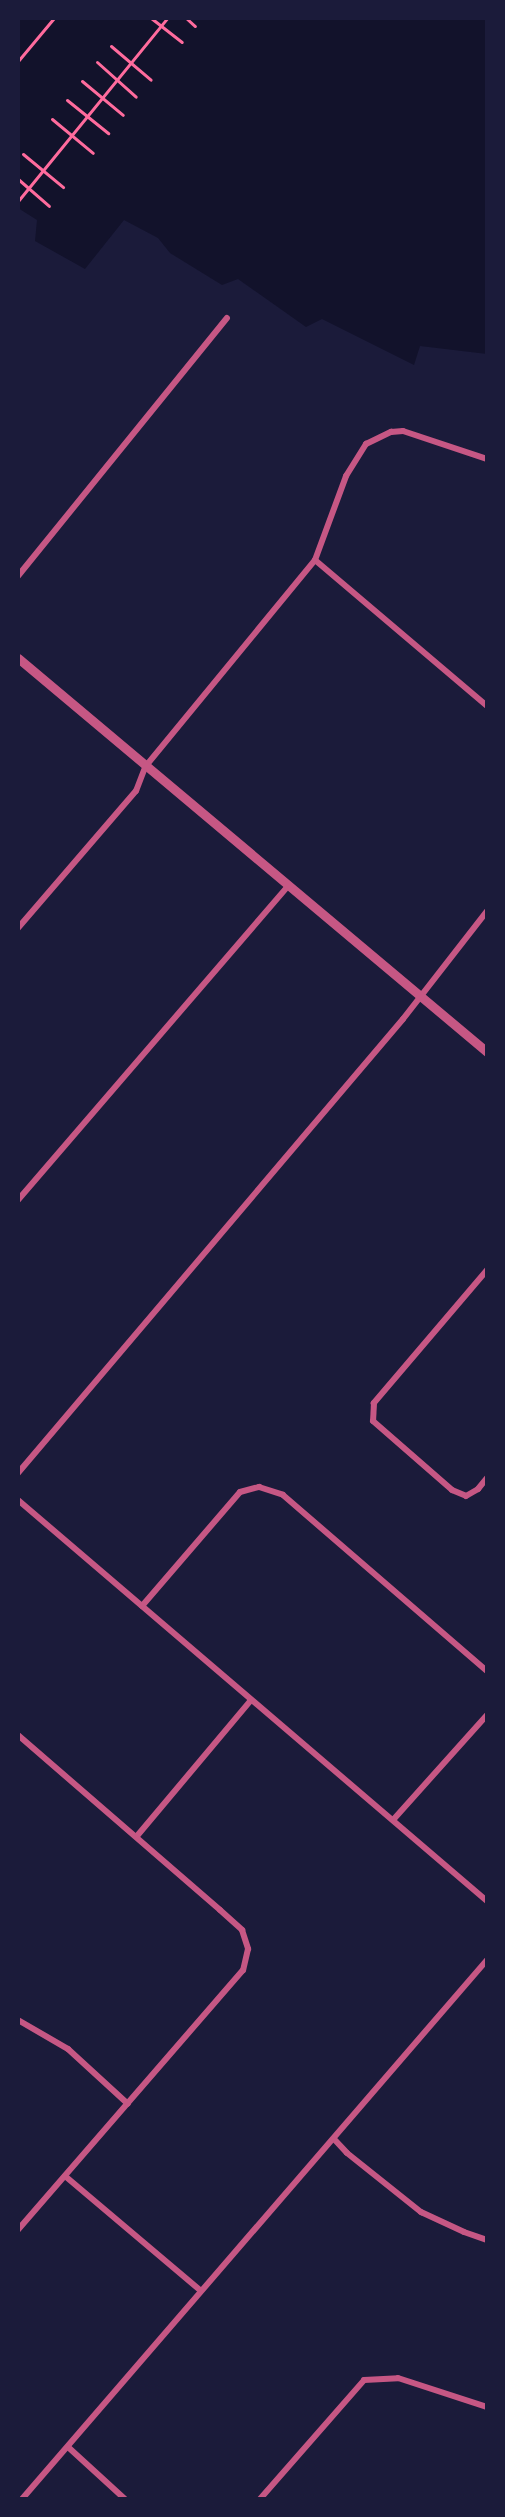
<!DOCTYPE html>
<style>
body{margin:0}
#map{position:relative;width:505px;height:2517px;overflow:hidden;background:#1b1b3a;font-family:Overpass,sans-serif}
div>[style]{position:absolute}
.water>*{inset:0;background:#12122b}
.path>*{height:3px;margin:-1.5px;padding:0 1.5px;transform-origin:1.5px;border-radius:1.5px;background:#ff6b9d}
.minor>*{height:6px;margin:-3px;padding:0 3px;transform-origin:3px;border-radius:3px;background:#c65784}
.tertiary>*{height:9px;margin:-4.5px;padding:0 4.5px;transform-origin:4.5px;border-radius:4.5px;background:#c65784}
span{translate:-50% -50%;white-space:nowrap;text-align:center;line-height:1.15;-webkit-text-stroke:4.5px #1b1b3a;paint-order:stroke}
.frame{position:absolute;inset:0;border:20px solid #1b1b3a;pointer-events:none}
</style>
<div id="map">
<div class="water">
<i style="clip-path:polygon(18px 18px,487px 18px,487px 354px,420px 346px,414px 365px,322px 319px,306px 327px,238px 279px,222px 285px,170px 253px,158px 238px,124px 220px,85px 269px,35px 241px,37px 220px,18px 208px)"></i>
</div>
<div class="path">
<i style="left:151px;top:18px;width:39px;rotate:38deg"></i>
<i style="left:186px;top:18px;width:12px;rotate:42deg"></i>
<i style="left:111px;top:46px;width:52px;rotate:40.4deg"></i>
<i style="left:18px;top:61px;width:56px;rotate:-50.1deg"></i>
<i style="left:97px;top:62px;width:52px;rotate:41.9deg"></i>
<i style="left:82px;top:81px;width:53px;rotate:39.7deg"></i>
<i style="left:67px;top:100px;width:53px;rotate:38.8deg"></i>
<i style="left:52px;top:119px;width:53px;rotate:39.7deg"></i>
<i style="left:23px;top:154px;width:52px;rotate:39.5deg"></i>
<i style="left:18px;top:179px;width:41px;rotate:41.1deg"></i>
<i style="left:18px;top:201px;width:236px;rotate:-50.8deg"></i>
</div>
<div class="minor">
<i style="left:315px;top:560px;width:226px;rotate:40.3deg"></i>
<i style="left:18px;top:576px;width:332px;rotate:-51deg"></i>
<i style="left:18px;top:928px;width:181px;rotate:-49.3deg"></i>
<i style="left:136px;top:791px;width:26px;rotate:-69deg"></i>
<i style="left:145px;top:767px;width:268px;rotate:-50.6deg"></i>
<i style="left:315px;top:560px;width:90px;rotate:-69.7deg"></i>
<i style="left:346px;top:476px;width:38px;rotate:-58deg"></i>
<i style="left:366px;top:444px;width:28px;rotate:-26deg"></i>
<i style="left:391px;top:432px;width:12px;rotate:-5deg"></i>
<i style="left:403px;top:431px;width:89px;rotate:18.4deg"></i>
<i style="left:18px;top:1200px;width:414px;rotate:-49.3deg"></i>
<i style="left:487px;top:1270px;width:175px;rotate:130.4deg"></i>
<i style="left:374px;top:1403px;width:18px;rotate:93deg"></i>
<i style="left:373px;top:1421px;width:105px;rotate:41.1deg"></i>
<i style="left:452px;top:1490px;width:15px;rotate:23deg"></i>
<i style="left:466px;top:1496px;width:14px;rotate:-30deg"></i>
<i style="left:478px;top:1489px;width:14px;rotate:-51deg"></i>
<i style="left:18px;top:1473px;width:595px;rotate:-49.7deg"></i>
<i style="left:403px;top:1019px;width:137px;rotate:-52.1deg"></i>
<i style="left:18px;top:1500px;width:617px;rotate:40.53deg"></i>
<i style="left:142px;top:1606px;width:150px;rotate:-49.3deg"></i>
<i style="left:240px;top:1492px;width:20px;rotate:-15deg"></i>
<i style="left:259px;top:1487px;width:25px;rotate:18deg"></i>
<i style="left:283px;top:1495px;width:269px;rotate:40.8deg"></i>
<i style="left:18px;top:1735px;width:267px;rotate:40.9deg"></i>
<i style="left:220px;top:1910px;width:30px;rotate:42deg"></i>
<i style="left:242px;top:1930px;width:20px;rotate:72deg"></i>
<i style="left:248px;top:1949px;width:22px;rotate:103deg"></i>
<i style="left:243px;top:1970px;width:344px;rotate:130.9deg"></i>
<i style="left:393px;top:1820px;width:141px;rotate:-48.2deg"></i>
<i style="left:137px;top:1836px;width:177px;rotate:-50deg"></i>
<i style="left:18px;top:2020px;width:58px;rotate:30.1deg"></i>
<i style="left:68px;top:2049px;width:81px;rotate:42.5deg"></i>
<i style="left:334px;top:2139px;width:19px;rotate:47deg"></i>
<i style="left:347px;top:2153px;width:95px;rotate:38.6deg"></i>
<i style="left:421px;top:2212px;width:47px;rotate:24.9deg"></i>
<i style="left:464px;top:2232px;width:24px;rotate:19deg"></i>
<i style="left:65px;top:2176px;width:177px;rotate:40.2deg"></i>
<i style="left:68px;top:2447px;width:77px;rotate:42.4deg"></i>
<i style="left:22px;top:2499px;width:712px;rotate:-49.22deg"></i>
<i style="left:260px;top:2499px;width:158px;rotate:-48.8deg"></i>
<i style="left:364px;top:2380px;width:34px;rotate:-3deg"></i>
<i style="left:398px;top:2378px;width:94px;rotate:18deg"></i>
</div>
<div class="tertiary">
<i style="left:18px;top:658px;width:613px;rotate:40.03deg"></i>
</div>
<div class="frame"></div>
</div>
